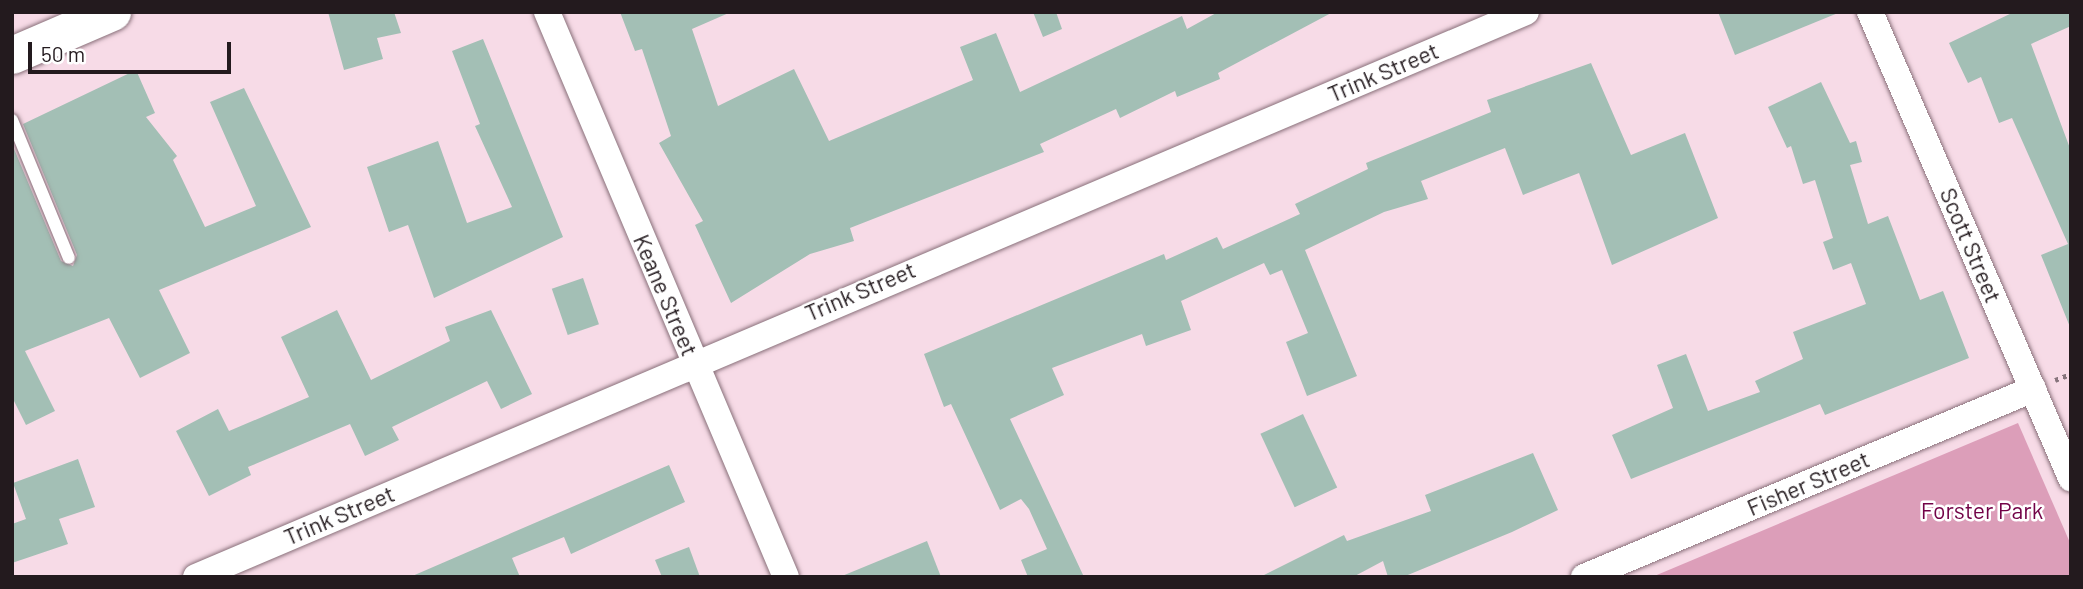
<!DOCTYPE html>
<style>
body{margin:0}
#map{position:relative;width:2083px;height:589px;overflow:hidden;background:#f7dbe7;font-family:Barlow,sans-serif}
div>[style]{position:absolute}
.green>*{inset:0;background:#dc9eb9}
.building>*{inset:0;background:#a3bfb5;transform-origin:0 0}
.path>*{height:4.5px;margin-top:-2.25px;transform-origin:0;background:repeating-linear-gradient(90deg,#87757d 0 3.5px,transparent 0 8.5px)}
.roads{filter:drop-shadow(0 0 2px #89707a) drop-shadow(0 0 2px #89707a)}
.lane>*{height:12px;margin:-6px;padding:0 6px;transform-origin:6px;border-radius:6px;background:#fff}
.street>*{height:26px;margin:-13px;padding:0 13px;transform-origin:13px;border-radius:13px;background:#fff}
.secondary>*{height:37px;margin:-18.5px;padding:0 18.5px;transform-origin:18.5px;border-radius:18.5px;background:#fff}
span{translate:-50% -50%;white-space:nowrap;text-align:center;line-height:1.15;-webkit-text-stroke:5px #fff;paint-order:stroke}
.street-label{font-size:23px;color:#231a1e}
.park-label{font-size:23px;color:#720247}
.frame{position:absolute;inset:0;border:14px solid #231a1e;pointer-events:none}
.scale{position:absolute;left:28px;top:42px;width:203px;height:32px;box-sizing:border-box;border:4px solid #231a1e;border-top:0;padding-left:9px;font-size:21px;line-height:24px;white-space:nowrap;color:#231a1e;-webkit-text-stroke:5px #fff;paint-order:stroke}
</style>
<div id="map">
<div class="green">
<i style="clip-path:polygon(2018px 423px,2071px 545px,2071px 577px,1652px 577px)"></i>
</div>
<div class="building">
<i style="clip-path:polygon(328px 12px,394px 12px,401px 33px,377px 38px,383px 59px,344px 70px)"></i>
<i style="clip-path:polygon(620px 12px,731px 12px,692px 29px,718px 106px,794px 69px,829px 141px,973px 80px,960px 47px,996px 33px,1020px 92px,1182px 16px,1187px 29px,1218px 12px,1333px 12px,1218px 73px,1220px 79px,1177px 97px,1175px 91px,1120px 118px,1116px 109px,1040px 144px,1044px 152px,850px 228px,854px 241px,810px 254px,731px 303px,695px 225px,703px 221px,659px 143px,671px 136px,642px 49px,635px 51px)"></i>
<i style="clip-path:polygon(1033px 12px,1056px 12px,1062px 29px,1043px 37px)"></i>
<i style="clip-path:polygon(1718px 12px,1838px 12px,1838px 13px,1735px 55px)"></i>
<i style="clip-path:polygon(2014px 12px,2071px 12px,2071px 26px,2031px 44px,2071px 151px,2070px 327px,2041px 255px,2068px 244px,2012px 118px,1999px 123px,1981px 77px,1968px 83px,1949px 43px)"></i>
<i style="clip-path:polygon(483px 39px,563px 237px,434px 298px,408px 225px,389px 232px,367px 167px,438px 141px,467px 223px,512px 207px,475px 126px,480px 124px,452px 51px)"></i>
<i style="clip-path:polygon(1591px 63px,1631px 155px,1685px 133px,1718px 218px,1612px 265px,1579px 173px,1523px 195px,1505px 148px,1421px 181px,1428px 199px,1384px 212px,1305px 250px,1357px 376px,1307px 396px,1286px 342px,1308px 333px,1282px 270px,1270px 275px,1264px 263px,1181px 301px,1191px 330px,1146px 346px,1142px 334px,1052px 368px,1064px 395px,1010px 419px,1084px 577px,1028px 577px,1021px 560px,1047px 549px,1029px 509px,1021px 499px,1000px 510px,951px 404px,944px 407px,924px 354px,1164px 254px,1166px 260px,1217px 237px,1223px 249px,1300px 214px,1295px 204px,1368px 169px,1366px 163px,1491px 112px,1487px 100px)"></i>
<i style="clip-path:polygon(136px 70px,155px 113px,146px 117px,177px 156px,173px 160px,205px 227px,256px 206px,210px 102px,244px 88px,311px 227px,159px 290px,190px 353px,140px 378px,109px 318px,25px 351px,55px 411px,26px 425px,12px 397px,12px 144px,61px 261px,73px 266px,77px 255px,23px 124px)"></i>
<i style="clip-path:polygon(1821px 82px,1850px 143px,1856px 141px,1862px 162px,1850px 165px,1868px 224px,1888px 216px,1920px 300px,1943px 291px,1969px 358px,1825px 415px,1820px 404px,1631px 479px,1612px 435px,1673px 408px,1657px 365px,1686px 354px,1708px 411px,1760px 392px,1755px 381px,1803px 359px,1793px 332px,1866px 304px,1851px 263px,1833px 270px,1823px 242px,1833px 238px,1815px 180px,1803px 184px,1791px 146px,1787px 148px,1768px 107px)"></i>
<i style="left:583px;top:278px;width:49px;height:33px;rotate:71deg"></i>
<i style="clip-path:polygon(337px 310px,371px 380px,450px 341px,445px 327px,491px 310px,532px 394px,501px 409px,487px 381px,392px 427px,399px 440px,365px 456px,350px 424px,248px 467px,251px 475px,209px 496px,176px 431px,218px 409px,229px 431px,309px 397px,281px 337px)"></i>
<i style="left:1303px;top:414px;width:81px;height:47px;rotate:65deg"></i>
<i style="clip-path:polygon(1533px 453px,1558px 510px,1512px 532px,1403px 577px,1388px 577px,1383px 561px,1353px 577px,1260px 577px,1344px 535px,1347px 541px,1431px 511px,1425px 495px)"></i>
<i style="clip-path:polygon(78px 459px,95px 507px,59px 519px,68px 544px,12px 563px,12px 524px,26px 519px,13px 483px)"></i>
<i style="clip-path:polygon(669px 465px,685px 502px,571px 554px,564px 537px,512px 558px,520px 577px,410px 577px)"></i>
<i style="clip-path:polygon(927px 541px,941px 577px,842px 577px,842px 576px)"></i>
<i style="clip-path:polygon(689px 547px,700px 577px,662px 577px,655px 560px)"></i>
</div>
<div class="path">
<i style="left:2055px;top:380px;width:17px;rotate:-21deg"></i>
</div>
<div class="roads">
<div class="lane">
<i style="left:12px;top:120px;width:149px;rotate:67.6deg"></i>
</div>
<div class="street">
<i style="left:547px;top:12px;width:613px;rotate:67.07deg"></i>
<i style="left:1870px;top:12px;width:508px;rotate:66.67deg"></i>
<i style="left:196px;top:577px;width:1445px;rotate:-23.02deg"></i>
<i style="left:1584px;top:577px;width:487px;rotate:-22.7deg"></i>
</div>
<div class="secondary">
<i style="left:12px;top:55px;width:109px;rotate:-23.3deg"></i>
</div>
</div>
<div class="street-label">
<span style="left:1383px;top:72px;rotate:-23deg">Trink Street</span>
<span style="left:1971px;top:245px;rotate:67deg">Scott Street</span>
<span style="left:860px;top:291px;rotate:-23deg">Trink Street</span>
<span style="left:666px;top:295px;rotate:67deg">Keane Street</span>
<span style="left:1808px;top:483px;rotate:-23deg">Fisher Street</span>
<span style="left:339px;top:515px;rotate:-23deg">Trink Street</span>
</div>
<div class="park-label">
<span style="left:1982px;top:510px">Forster Park</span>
</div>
<div class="frame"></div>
<div class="scale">50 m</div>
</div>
